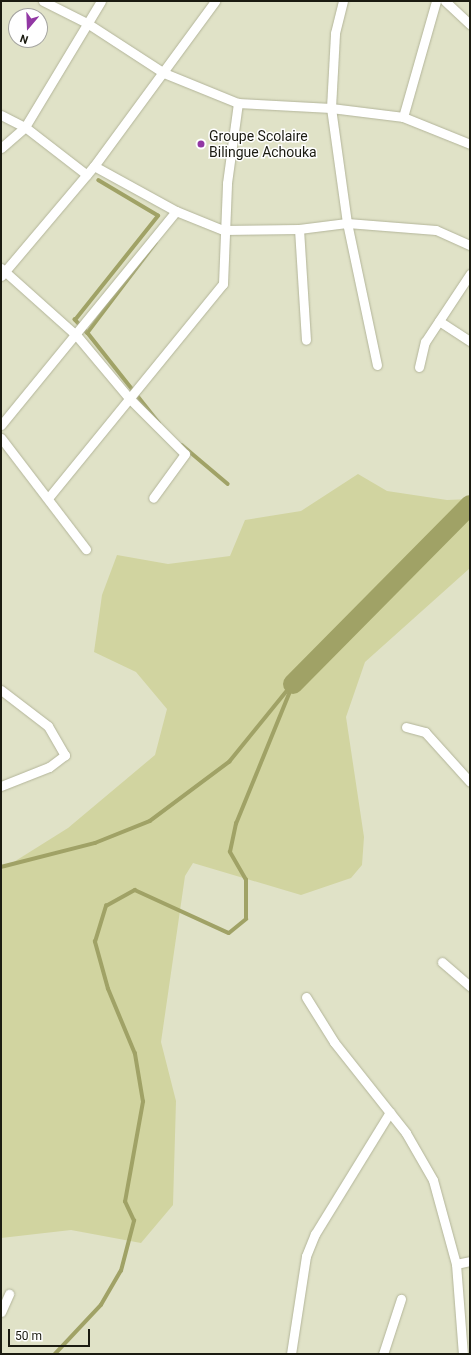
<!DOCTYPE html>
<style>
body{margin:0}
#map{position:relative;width:471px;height:1355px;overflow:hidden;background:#e0e2c7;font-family:Roboto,sans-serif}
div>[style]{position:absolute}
.green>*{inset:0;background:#d1d4a0}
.stream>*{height:3.5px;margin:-1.75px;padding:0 1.75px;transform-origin:1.75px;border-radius:1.75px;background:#a0a266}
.river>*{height:20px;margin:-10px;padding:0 10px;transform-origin:10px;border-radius:10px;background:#a0a266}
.roads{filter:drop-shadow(0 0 1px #b3b59a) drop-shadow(0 0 1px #b3b59a)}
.street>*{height:9px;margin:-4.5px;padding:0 4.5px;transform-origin:4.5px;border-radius:4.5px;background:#fff}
.dots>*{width:11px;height:11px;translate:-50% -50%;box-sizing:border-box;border:2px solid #fff;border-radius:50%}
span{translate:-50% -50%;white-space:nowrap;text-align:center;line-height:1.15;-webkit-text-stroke:3px #fff;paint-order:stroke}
.poi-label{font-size:14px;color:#1b1b11}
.left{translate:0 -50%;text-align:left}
.frame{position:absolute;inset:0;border:2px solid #1b1b11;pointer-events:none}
.north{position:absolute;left:8px;top:8px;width:40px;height:40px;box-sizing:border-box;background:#fff;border:1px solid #a4a4a0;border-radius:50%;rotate:199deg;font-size:11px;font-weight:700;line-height:16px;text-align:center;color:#1b1b11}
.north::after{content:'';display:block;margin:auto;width:14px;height:18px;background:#9238a4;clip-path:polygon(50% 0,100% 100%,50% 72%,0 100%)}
.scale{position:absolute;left:8px;top:1329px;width:82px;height:18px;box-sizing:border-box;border:2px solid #1b1b11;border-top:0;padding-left:5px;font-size:12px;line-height:14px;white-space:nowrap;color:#1b1b11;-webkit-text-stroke:3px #fff;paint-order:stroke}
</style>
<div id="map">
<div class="green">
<i style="clip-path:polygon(358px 474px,387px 491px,447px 500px,470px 499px,470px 568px,365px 662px,346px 717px,364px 837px,362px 865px,351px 878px,301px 895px,193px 863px,185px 876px,161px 1042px,176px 1101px,173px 1205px,141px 1243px,71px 1230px,1px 1238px,1px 870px,68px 828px,155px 755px,167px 709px,136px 672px,94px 652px,102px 595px,117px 555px,168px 564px,230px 556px,245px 520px,301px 511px)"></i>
</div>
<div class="stream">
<i style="left:156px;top:243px;width:113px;rotate:127.1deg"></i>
<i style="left:88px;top:333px;width:115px;rotate:51.7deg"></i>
<i style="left:87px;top:333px;width:18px;rotate:-133deg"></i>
<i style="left:75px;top:320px;width:133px;rotate:-51.4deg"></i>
<i style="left:158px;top:216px;width:69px;rotate:-149.3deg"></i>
<i style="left:182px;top:445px;width:60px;rotate:40.3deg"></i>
<i style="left:1px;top:867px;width:97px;rotate:-14.3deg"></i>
<i style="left:95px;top:843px;width:59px;rotate:-21.8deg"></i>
<i style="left:150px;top:821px;width:99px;rotate:-36.8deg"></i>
<i style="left:229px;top:762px;width:97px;rotate:-50.9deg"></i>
<i style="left:55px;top:1354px;width:67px;rotate:-46.8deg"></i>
<i style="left:101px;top:1305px;width:39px;rotate:-60deg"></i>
<i style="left:121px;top:1271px;width:52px;rotate:-75.4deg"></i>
<i style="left:134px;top:1221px;width:21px;rotate:-115deg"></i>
<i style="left:125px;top:1202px;width:102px;rotate:-79.8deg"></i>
<i style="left:143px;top:1102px;width:49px;rotate:-99.5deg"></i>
<i style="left:135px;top:1054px;width:70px;rotate:-112.6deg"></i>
<i style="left:108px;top:989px;width:49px;rotate:-105.5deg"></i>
<i style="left:95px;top:942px;width:38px;rotate:-73deg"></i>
<i style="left:106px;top:906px;width:33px;rotate:-29deg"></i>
<i style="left:135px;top:890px;width:103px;rotate:24.6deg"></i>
<i style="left:229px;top:933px;width:22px;rotate:-39deg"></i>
<i style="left:246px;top:919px;width:39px;rotate:-90deg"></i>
<i style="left:246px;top:880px;width:32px;rotate:-120deg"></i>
<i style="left:230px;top:852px;width:29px;rotate:-78deg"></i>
<i style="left:236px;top:824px;width:151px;rotate:-67.8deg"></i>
</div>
<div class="river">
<i style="left:293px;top:684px;width:252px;rotate:-45.3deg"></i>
</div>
<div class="roads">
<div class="street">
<i style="left:43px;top:1px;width:49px;rotate:26.6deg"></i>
<i style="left:87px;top:23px;width:92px;rotate:33deg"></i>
<i style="left:164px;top:73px;width:80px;rotate:22.1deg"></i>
<i style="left:238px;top:103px;width:93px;rotate:3.1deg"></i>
<i style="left:331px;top:108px;width:73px;rotate:7.1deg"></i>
<i style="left:403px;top:117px;width:72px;rotate:21.9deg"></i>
<i style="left:445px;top:1px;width:34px;rotate:43deg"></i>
<i style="left:1px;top:115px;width:27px;rotate:27deg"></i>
<i style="left:25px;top:127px;width:78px;rotate:37.7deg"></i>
<i style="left:403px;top:117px;width:121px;rotate:-74.1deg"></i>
<i style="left:1px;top:148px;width:32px;rotate:-41deg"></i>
<i style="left:25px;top:127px;width:147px;rotate:-58.9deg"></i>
<i style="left:94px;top:166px;width:94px;rotate:28.8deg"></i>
<i style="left:176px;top:211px;width:51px;rotate:22deg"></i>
<i style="left:223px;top:230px;width:76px;rotate:-0.8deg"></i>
<i style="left:299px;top:229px;width:48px;rotate:-7.1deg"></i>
<i style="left:347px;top:223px;width:116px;rotate:-97.9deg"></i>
<i style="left:331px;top:108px;width:75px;rotate:-86.9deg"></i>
<i style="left:335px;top:33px;width:33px;rotate:-76deg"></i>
<i style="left:299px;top:229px;width:111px;rotate:86.4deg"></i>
<i style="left:1px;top:268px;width:102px;rotate:41.8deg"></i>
<i style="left:77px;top:336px;width:81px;rotate:50deg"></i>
<i style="left:129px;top:398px;width:79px;rotate:45deg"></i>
<i style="left:185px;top:454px;width:54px;rotate:126deg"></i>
<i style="left:1px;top:276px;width:144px;rotate:-49.8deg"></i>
<i style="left:94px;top:166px;width:205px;rotate:-53.7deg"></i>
<i style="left:439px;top:321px;width:37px;rotate:33deg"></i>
<i style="left:377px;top:365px;width:145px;rotate:-101.9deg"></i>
<i style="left:347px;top:223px;width:89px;rotate:4.5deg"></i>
<i style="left:436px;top:230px;width:37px;rotate:24deg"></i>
<i style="left:419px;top:367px;width:26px;rotate:-77deg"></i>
<i style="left:425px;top:342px;width:82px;rotate:-56.5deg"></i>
<i style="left:1px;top:425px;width:276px;rotate:-50.7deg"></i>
<i style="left:1px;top:438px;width:140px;rotate:52.6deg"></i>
<i style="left:49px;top:497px;width:275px;rotate:-50.8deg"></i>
<i style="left:223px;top:284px;width:101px;rotate:-87.7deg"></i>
<i style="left:227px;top:183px;width:81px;rotate:-82.2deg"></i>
<i style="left:1px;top:690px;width:59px;rotate:37.5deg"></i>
<i style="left:48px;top:726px;width:34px;rotate:60deg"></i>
<i style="left:65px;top:755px;width:20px;rotate:143deg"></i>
<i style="left:49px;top:767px;width:52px;rotate:158.4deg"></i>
<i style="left:406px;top:727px;width:20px;rotate:15deg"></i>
<i style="left:425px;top:732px;width:67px;rotate:48deg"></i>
<i style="left:442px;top:962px;width:37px;rotate:41deg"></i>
<i style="left:306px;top:997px;width:53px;rotate:58.1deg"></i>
<i style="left:334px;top:1042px;width:116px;rotate:51.6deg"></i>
<i style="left:406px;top:1133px;width:54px;rotate:60.1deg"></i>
<i style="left:433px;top:1180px;width:87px;rotate:74.7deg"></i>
<i style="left:456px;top:1264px;width:90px;rotate:85.6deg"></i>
<i style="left:456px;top:1264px;width:14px;rotate:-12deg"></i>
<i style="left:1px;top:1312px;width:20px;rotate:-66deg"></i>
<i style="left:291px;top:1354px;width:99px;rotate:-81.3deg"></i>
<i style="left:306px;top:1256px;width:24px;rotate:-68deg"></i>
<i style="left:315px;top:1234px;width:143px;rotate:-58.4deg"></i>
<i style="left:383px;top:1354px;width:58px;rotate:-71.9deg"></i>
</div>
</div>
<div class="dots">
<i style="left:201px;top:144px;background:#9238a4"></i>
</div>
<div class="poi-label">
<span class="left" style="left:209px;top:144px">Groupe Scolaire<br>Bilingue Achouka</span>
</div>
<div class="frame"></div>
<div class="north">N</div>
<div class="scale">50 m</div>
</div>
